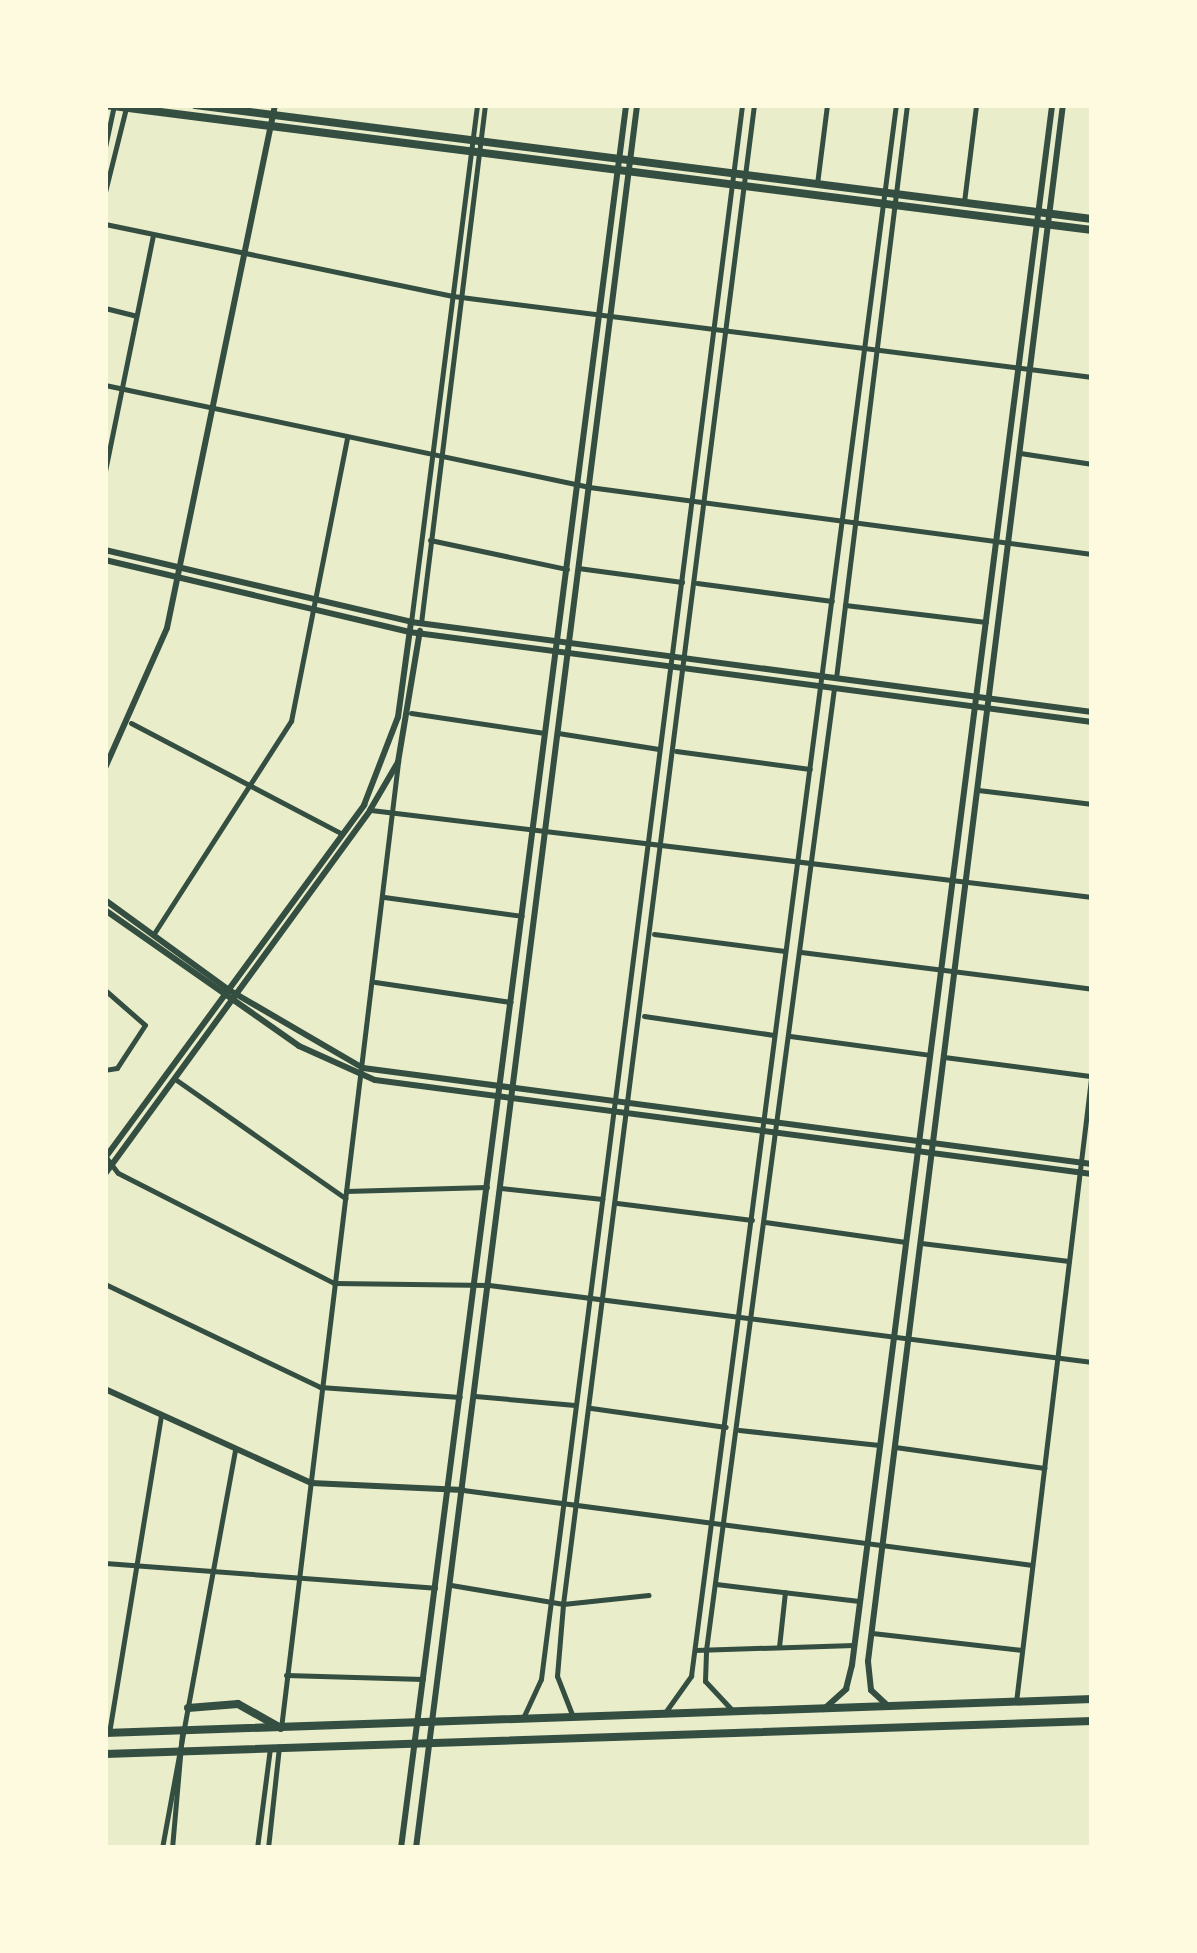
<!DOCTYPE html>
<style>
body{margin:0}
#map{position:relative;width:1197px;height:1953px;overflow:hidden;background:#e9edc9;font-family:"Work Sans",sans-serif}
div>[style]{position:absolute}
.minor>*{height:5px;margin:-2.5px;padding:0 2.5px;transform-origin:2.5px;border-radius:2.5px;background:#344e41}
.tertiary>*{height:6px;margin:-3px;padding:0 3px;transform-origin:3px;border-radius:3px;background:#344e41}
.secondary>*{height:6px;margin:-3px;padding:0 3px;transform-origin:3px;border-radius:3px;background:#344e41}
.primary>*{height:8px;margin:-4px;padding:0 4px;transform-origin:4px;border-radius:4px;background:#344e41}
span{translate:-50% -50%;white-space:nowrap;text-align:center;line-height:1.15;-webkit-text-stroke:9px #fefae0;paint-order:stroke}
.frame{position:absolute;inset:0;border:108px solid #fefae0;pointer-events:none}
</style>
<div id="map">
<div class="minor">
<i style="left:105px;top:147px;width:43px;rotate:-77.9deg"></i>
<i style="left:817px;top:184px;width:80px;rotate:-82.8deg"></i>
<i style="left:105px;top:192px;width:87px;rotate:-76deg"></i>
<i style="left:964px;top:202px;width:98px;rotate:-82.9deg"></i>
<i style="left:105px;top:224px;width:355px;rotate:11.7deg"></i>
<i style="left:453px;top:296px;width:644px;rotate:7.22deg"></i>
<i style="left:105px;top:308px;width:32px;rotate:14deg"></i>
<i style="left:105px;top:385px;width:495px;rotate:11.9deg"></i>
<i style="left:589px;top:487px;width:507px;rotate:7.59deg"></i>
<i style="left:1020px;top:453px;width:73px;rotate:8.7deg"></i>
<i style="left:105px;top:471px;width:241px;rotate:-78.5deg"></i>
<i style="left:430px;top:540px;width:140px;rotate:12deg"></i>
<i style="left:578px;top:568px;width:105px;rotate:7.7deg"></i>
<i style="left:697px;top:583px;width:136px;rotate:7.6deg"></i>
<i style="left:845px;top:605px;width:142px;rotate:6.9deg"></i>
<i style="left:411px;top:622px;width:521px;rotate:-82.72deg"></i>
<i style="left:421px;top:623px;width:522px;rotate:-82.96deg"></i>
<i style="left:836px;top:678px;width:577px;rotate:-82.94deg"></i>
<i style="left:411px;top:713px;width:135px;rotate:8.5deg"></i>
<i style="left:131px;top:723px;width:238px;rotate:27.7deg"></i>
<i style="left:558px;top:733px;width:102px;rotate:9deg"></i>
<i style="left:676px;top:751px;width:135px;rotate:7.7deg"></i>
<i style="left:978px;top:790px;width:115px;rotate:7deg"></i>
<i style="left:371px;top:810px;width:726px;rotate:6.88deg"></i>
<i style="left:384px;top:897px;width:139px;rotate:7.8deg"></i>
<i style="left:654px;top:934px;width:132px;rotate:7.4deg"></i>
<i style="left:153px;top:935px;width:255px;rotate:-57.2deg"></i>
<i style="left:291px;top:721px;width:288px;rotate:-78.8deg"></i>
<i style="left:801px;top:952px;width:293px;rotate:7.2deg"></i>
<i style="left:375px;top:982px;width:137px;rotate:8.4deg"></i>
<i style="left:105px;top:990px;width:53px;rotate:41.2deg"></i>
<i style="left:145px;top:1025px;width:51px;rotate:123.1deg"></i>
<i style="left:117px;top:1068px;width:12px;rotate:171deg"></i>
<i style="left:644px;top:1016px;width:131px;rotate:8.3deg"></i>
<i style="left:790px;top:1036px;width:141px;rotate:7.7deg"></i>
<i style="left:944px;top:1057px;width:147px;rotate:7.4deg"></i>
<i style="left:175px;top:1079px;width:208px;rotate:35deg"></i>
<i style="left:105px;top:1156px;width:21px;rotate:53deg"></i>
<i style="left:118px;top:1173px;width:242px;rotate:27deg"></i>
<i style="left:334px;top:1283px;width:155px;rotate:0.7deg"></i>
<i style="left:489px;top:1285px;width:608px;rotate:7.28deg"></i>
<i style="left:501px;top:1188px;width:102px;rotate:6.2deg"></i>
<i style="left:346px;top:1191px;width:141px;rotate:-1.6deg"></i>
<i style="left:617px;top:1203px;width:136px;rotate:7.2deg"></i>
<i style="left:765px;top:1222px;width:142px;rotate:8.1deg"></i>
<i style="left:921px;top:1243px;width:149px;rotate:6.9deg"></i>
<i style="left:105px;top:1284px;width:238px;rotate:25.6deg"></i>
<i style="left:320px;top:1387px;width:140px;rotate:4.1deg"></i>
<i style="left:475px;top:1396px;width:100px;rotate:5.1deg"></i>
<i style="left:591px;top:1408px;width:136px;rotate:8deg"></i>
<i style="left:739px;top:1430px;width:141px;rotate:6.1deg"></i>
<i style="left:895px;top:1447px;width:151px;rotate:8deg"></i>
<i style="left:463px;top:1490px;width:574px;rotate:7.51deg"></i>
<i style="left:105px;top:1563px;width:331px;rotate:4.3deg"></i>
<i style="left:716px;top:1584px;width:144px;rotate:6.8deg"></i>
<i style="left:451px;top:1585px;width:114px;rotate:9.6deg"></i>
<i style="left:563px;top:1604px;width:86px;rotate:-6deg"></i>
<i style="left:872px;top:1633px;width:151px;rotate:6.5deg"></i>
<i style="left:779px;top:1647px;width:55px;rotate:-83.8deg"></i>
<i style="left:695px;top:1650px;width:159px;rotate:-1.8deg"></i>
<i style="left:286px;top:1675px;width:137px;rotate:1.7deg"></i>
<i style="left:1016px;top:1702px;width:637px;rotate:-83.14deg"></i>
<i style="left:733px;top:1711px;width:41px;rotate:-133deg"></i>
<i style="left:705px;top:1681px;width:31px;rotate:-88deg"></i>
<i style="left:706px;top:1650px;width:970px;rotate:-82.42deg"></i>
<i style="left:664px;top:1714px;width:47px;rotate:-54.6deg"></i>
<i style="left:691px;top:1676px;width:1584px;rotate:-82.57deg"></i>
<i style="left:573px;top:1717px;width:44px;rotate:-111.3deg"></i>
<i style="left:557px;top:1676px;width:72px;rotate:-85.2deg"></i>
<i style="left:563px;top:1604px;width:1511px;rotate:-82.74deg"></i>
<i style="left:523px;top:1718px;width:43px;rotate:-65.2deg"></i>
<i style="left:541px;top:1679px;width:1587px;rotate:-82.72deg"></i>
<i style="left:281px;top:1728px;width:972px;rotate:-83.09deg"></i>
<i style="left:109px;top:1733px;width:321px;rotate:-80.7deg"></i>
<i style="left:162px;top:1848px;width:405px;rotate:-79.6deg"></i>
<i style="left:172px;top:1848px;width:114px;rotate:-85deg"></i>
<i style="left:257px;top:1848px;width:101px;rotate:-82.6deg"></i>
<i style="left:268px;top:1848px;width:102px;rotate:-83.8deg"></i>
</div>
<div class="tertiary">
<i style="left:105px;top:768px;width:153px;rotate:-66.1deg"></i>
<i style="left:167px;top:628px;width:534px;rotate:-78.33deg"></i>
<i style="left:105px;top:900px;width:153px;rotate:36deg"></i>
<i style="left:229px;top:990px;width:155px;rotate:30.2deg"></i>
<i style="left:363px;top:1068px;width:735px;rotate:7.5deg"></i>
<i style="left:105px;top:910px;width:237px;rotate:35deg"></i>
<i style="left:299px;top:1046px;width:83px;rotate:24.1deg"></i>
<i style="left:375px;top:1080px;width:723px;rotate:7.47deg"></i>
<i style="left:105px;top:1389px;width:226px;rotate:24.5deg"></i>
<i style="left:311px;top:1483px;width:152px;rotate:2.6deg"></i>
<i style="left:888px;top:1706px;width:23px;rotate:-137deg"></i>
<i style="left:871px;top:1690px;width:29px;rotate:-96deg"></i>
<i style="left:868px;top:1661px;width:1568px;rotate:-82.86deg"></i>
<i style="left:824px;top:1709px;width:30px;rotate:-42deg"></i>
<i style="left:846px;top:1689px;width:25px;rotate:-76deg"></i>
<i style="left:852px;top:1665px;width:1573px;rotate:-82.69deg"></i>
</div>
<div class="secondary">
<i style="left:105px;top:550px;width:314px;rotate:13.2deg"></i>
<i style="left:411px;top:622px;width:687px;rotate:7.53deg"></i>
<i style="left:105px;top:560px;width:312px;rotate:13.3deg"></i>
<i style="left:409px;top:632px;width:689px;rotate:7.51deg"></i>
<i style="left:105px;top:1158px;width:438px;rotate:-53.7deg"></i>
<i style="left:364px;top:805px;width:94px;rotate:-68.9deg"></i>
<i style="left:398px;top:717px;width:96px;rotate:-82.2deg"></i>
<i style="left:105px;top:1174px;width:450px;rotate:-53.9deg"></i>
<i style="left:370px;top:810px;width:56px;rotate:-59.7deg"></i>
<i style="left:398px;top:762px;width:133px;rotate:-80.5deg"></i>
<i style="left:401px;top:1848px;width:1757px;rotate:-82.64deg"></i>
<i style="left:416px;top:1848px;width:1757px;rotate:-82.77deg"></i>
</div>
<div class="primary">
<i style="left:105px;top:105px;width:995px;rotate:7.22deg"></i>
<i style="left:195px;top:105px;width:904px;rotate:7.24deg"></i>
<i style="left:188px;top:1708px;width:50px;rotate:-4.6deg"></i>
<i style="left:238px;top:1704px;width:49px;rotate:29.2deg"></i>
<i style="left:105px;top:1733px;width:988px;rotate:-1.97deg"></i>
<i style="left:105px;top:1754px;width:988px;rotate:-1.91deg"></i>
</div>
<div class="frame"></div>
</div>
